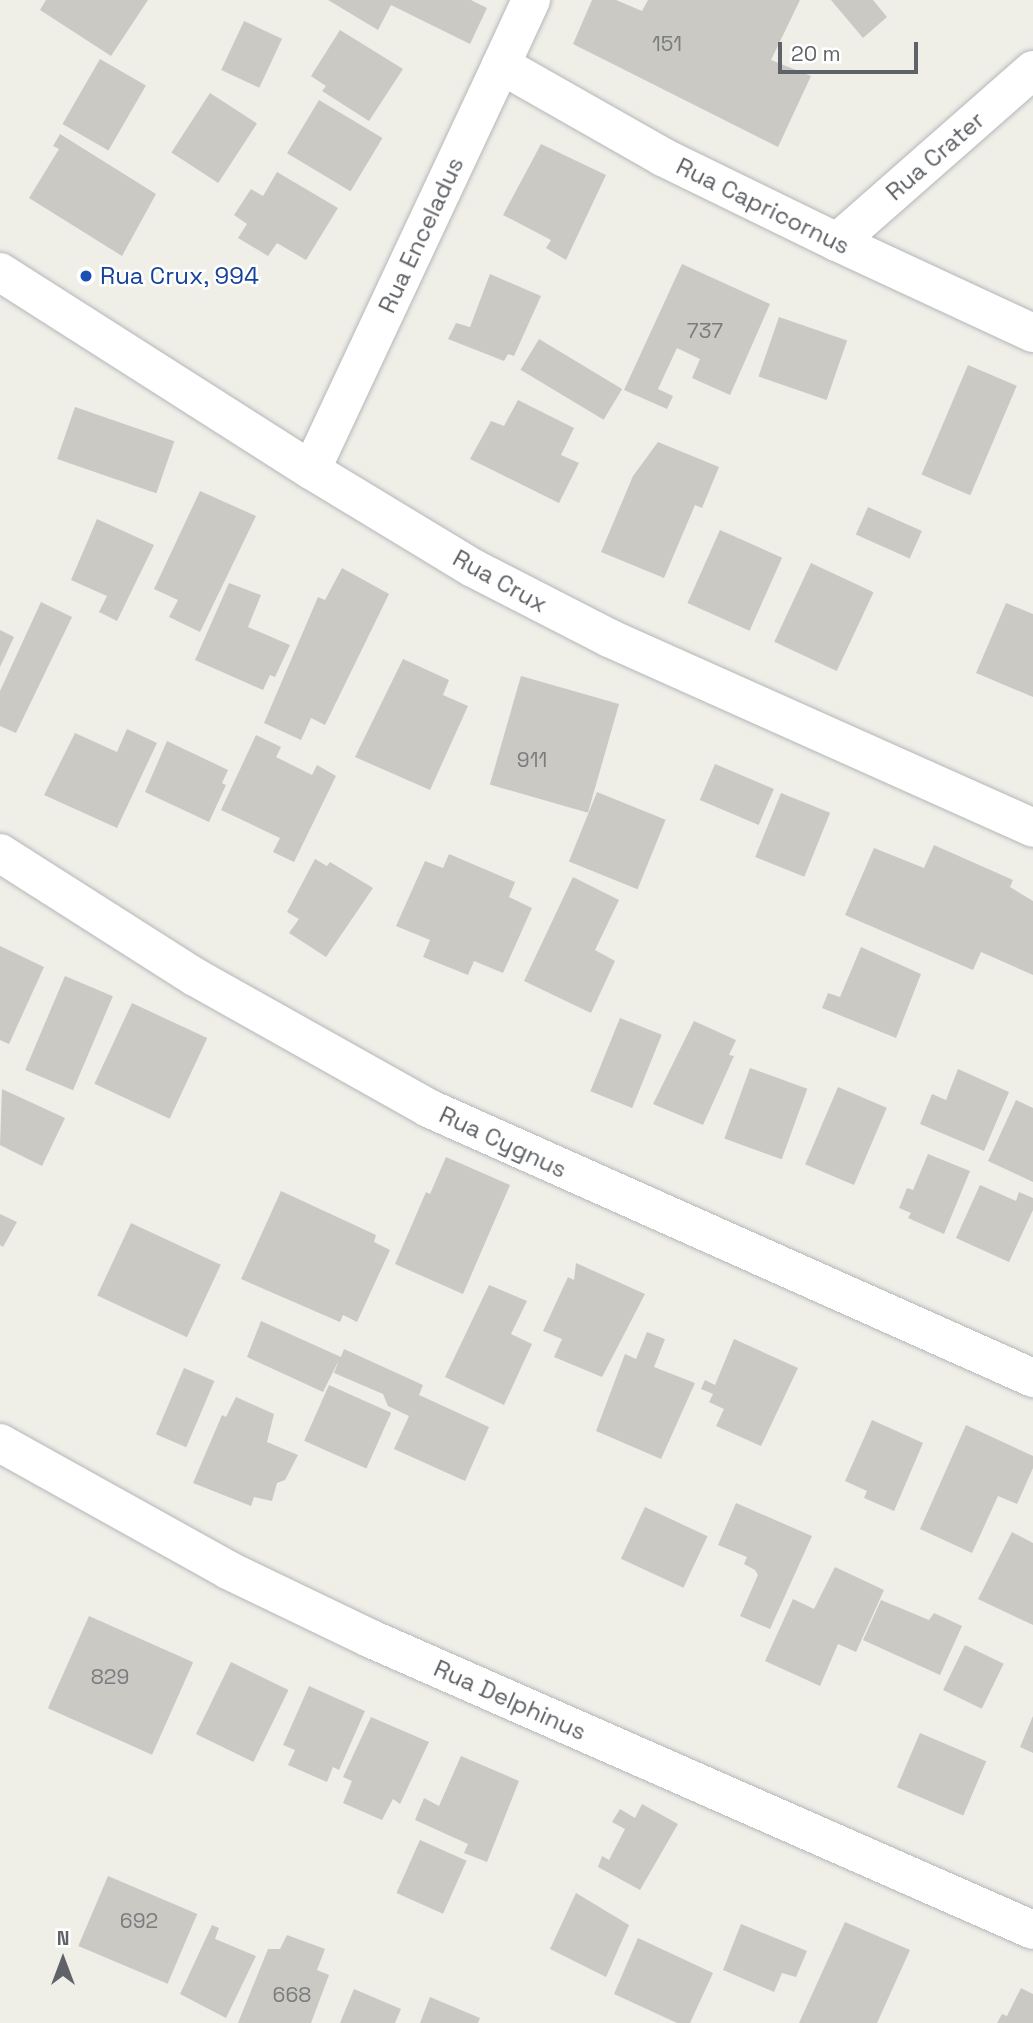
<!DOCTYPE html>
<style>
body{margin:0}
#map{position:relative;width:1033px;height:2023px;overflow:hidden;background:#efeee7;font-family:"Space Grotesk",sans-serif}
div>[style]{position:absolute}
.building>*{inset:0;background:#cbc9c4;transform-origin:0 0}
.roads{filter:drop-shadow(0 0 2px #b4b7bb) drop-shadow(0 0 2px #b4b7bb)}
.minor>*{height:38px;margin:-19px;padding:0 19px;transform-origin:19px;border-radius:19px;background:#fff}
.tertiary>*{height:38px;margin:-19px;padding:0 19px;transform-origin:19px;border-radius:19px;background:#fff}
.dots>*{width:19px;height:19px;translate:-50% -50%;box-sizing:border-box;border:4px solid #fff;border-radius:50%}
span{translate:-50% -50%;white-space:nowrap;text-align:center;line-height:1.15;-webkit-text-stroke:5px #fff;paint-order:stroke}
.number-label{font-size:21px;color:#7a7c7e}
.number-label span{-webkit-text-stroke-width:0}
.street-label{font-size:24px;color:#5f6266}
.transit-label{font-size:24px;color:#164399}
.left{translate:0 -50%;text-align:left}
.north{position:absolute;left:28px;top:1925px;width:70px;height:70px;-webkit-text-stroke:5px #fff;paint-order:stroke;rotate:0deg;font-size:19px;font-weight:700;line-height:28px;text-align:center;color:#5f6266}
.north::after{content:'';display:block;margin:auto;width:24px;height:32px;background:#5f6266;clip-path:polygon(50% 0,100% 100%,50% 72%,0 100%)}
.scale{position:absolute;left:778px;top:42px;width:140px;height:32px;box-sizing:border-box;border:4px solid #5f6266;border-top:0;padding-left:9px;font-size:21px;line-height:24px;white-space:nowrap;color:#5f6266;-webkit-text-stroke:5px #fff;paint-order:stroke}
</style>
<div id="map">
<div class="building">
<i style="clip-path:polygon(46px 0,148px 0,111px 56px,40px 10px)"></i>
<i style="clip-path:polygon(328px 0,471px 0,487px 8px,470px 44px,391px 5px,378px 30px)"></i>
<i style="clip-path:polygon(592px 0,616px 0,642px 11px,648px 0,800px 0,771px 60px,811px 76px,778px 147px,573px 44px)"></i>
<i style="clip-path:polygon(831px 0,873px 0,887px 17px,863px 38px)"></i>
<i style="left:244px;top:21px;width:42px;height:54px;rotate:25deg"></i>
<i style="clip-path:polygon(340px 30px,403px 69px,369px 121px,322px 91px,326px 86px,311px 76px)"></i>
<i style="left:100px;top:59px;width:53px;height:75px;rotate:30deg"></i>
<i style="left:210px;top:93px;width:56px;height:71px;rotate:33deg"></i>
<i style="left:319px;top:100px;width:74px;height:62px;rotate:31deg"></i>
<i style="clip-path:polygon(60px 134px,156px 194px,122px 256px,29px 198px,59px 149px,53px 146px)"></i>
<i style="clip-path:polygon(541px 144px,606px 175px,566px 260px,546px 248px,551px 240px,503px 215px)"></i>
<i style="clip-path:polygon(277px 172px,338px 208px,306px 260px,277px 243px,268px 256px,238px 238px,247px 224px,234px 215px,251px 189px,263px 196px)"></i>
<i style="clip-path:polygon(682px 264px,770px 304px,730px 395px,692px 378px,700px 359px,677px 348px,658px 389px,673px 396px,667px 409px,624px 390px)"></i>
<i style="clip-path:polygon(490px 274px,541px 296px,514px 356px,508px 354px,504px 361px,448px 339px,456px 323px,470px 327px)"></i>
<i style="left:779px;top:317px;width:72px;height:63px;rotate:19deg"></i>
<i style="left:539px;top:339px;width:97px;height:36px;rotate:31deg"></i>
<i style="left:968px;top:365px;width:53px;height:119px;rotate:23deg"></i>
<i style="clip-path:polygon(518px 400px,574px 428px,561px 455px,579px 463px,559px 503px,470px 459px,491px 421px,504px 426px)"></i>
<i style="left:75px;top:407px;width:105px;height:55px;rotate:19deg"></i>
<i style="clip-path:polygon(658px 442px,719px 467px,702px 508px,695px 505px,664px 578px,601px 552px,633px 476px)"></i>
<i style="clip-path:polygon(200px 491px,256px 516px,200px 632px,169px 617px,178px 600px,154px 589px)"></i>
<i style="left:868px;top:507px;width:59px;height:30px;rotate:24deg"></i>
<i style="clip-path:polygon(97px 519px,154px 545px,117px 621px,99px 612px,107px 596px,71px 580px)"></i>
<i style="left:720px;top:530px;width:68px;height:80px;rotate:24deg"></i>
<i style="left:811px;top:563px;width:69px;height:87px;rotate:25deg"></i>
<i style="clip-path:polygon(342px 568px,389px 594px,325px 725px,311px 718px,301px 740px,264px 723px,318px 597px,325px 600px)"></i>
<i style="clip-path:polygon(229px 583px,261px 595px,248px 627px,290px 645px,275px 677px,270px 675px,263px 690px,195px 660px)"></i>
<i style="clip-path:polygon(41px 602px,72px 617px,16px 733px,0 726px,0 691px)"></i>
<i style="clip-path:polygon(1006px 603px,1033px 614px,1033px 697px,976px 673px)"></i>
<i style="clip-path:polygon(0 630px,14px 637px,0 667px)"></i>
<i style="clip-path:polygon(403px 659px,449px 680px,443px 695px,468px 706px,430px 790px,355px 757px)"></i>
<i style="left:521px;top:676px;width:102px;height:113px;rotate:16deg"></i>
<i style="clip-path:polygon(127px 729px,157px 743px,117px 828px,44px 795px,75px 733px,117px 752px)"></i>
<i style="clip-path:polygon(256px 735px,281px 747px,276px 757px,312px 775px,317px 765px,336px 776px,294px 862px,273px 852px,280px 838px,221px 810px)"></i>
<i style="clip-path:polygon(167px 741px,228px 770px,222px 783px,226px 785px,209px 822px,145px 792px)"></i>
<i style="left:715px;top:764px;width:64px;height:39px;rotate:23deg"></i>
<i style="left:597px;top:792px;width:74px;height:75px;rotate:22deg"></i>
<i style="left:781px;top:793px;width:53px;height:69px;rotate:22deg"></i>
<i style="clip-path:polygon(934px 845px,1013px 880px,1010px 887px,1033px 901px,1033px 975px,981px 952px,973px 970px,845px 915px,874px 848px,924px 868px)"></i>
<i style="clip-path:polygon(449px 854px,515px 882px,509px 897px,532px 908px,503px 973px,474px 961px,468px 975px,423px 957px,430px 940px,396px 926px,425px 861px,443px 868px)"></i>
<i style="clip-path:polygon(315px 859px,327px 866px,330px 862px,373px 888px,326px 957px,289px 933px,299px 919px,287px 912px)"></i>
<i style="clip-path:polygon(573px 877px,619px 900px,595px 950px,615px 961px,591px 1013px,524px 981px)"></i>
<i style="clip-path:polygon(0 946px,44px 967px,9px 1044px,0 1040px)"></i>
<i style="clip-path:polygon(861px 947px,921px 974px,896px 1038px,822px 1008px,828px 993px,840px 997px)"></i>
<i style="left:65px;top:976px;width:52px;height:102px;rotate:23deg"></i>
<i style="left:132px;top:1003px;width:83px;height:89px;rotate:25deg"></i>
<i style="left:620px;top:1018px;width:45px;height:79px;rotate:22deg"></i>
<i style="clip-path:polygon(694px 1021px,736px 1040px,729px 1055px,734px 1056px,703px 1125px,653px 1104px)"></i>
<i style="left:750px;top:1068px;width:61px;height:75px;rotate:20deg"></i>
<i style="clip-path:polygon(958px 1069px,1009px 1092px,984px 1151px,920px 1124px,932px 1094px,946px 1100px)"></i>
<i style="left:838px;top:1087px;width:53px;height:84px;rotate:23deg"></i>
<i style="clip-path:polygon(2px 1089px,65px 1118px,42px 1166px,0 1145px)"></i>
<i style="clip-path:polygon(1016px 1100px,1033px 1108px,1033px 1182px,988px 1161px)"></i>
<i style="clip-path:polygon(928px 1154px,970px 1171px,944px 1234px,908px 1218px,911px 1213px,899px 1208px,907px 1188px,913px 1190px)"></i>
<i style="clip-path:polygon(446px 1157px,510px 1185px,463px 1294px,395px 1264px,426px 1192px,430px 1194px)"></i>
<i style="clip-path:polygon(980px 1185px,1016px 1201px,1019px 1192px,1033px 1198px,1033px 1210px,1009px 1262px,956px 1238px)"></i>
<i style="clip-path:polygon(281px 1191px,376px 1235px,374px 1242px,390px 1250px,357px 1322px,343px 1315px,340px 1322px,241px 1279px)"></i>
<i style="clip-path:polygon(0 1214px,17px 1222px,3px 1247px,0 1245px)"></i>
<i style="left:131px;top:1223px;width:99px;height:80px;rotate:25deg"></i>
<i style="clip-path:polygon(576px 1263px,645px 1294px,602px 1377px,554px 1357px,562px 1339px,543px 1331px,568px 1277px,574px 1280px)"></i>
<i style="clip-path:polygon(489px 1285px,527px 1301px,511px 1334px,532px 1344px,504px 1405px,445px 1377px)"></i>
<i style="clip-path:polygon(261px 1321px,341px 1357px,344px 1349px,423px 1385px,419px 1395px,489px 1427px,465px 1481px,394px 1449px,409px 1416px,388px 1406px,383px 1394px,334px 1373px,339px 1360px,323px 1392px,247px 1357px)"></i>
<i style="clip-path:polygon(647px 1332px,665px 1339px,654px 1367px,695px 1383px,661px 1459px,596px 1431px,625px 1354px,636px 1359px)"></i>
<i style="clip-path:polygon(734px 1339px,798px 1368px,761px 1446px,716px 1426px,724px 1409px,709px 1402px,713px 1394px,701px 1389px,705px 1380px,715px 1385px)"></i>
<i style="left:184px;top:1368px;width:33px;height:72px;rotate:23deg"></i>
<i style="left:329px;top:1385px;width:68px;height:61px;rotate:24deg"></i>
<i style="clip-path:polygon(236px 1397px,274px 1414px,267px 1442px,298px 1455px,285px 1480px,277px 1483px,272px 1501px,254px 1497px,251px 1506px,193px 1483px,222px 1415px,226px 1417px)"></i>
<i style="clip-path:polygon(872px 1420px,923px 1443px,894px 1511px,864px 1498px,867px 1491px,845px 1481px)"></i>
<i style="clip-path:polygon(966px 1425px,1033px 1456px,1033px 1468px,1017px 1504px,998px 1496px,972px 1553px,920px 1529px)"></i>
<i style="clip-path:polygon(736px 1503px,812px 1536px,770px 1629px,740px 1616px,758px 1575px,755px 1570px,744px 1564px,747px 1557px,718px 1545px)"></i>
<i style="left:645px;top:1507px;width:69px;height:57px;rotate:25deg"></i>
<i style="clip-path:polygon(1012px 1532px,1033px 1543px,1033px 1625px,978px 1599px)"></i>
<i style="clip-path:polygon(835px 1567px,884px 1590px,856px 1652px,838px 1644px,820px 1686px,765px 1661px,793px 1599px,814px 1609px)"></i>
<i style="clip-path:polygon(881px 1600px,929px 1620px,934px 1613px,962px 1626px,940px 1675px,863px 1640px)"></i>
<i style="left:89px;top:1616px;width:114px;height:101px;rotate:24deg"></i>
<i style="left:965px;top:1645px;width:43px;height:50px;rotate:26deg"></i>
<i style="left:231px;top:1662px;width:64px;height:80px;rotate:26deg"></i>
<i style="clip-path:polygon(309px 1686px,365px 1711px,339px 1770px,333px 1767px,327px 1782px,288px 1765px,295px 1750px,283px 1745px)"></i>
<i style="clip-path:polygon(1033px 1716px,1033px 1753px,1020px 1747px)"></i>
<i style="clip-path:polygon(371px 1717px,429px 1742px,400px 1804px,393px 1799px,382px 1820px,343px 1803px,352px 1781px,343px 1777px)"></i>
<i style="left:920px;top:1733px;width:72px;height:59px;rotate:23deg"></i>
<i style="clip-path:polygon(461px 1756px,519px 1781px,487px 1862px,464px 1853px,468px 1844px,415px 1820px,424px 1798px,439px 1806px)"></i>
<i style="clip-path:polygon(642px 1804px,678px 1824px,640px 1890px,598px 1867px,602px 1856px,609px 1860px,625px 1829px,612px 1822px,620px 1809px,635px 1818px)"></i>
<i style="left:420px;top:1840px;width:51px;height:58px;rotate:24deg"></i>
<i style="left:108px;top:1876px;width:97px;height:76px;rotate:23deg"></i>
<i style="clip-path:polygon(576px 1893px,629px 1925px,606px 1977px,550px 1949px)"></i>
<i style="clip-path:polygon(845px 1922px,910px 1950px,877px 2023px,799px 2023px)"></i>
<i style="clip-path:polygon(741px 1924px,807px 1951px,796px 1977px,782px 1973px,774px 1992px,723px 1970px)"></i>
<i style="clip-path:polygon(212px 1925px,219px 1928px,215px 1939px,256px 1956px,226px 2018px,180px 1994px)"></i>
<i style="clip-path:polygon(287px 1935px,325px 1949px,317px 1970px,329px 1975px,311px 2023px,238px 2023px,268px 1949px,280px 1949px)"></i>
<i style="clip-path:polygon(638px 1938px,713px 1973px,690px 2023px,677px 2023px,614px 1994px)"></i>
<i style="clip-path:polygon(1021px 1988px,1033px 1994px,1033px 2023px,997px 2023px,1002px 2014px,1007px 2016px)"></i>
<i style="clip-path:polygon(354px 1989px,401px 2009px,395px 2023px,340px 2023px)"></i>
<i style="clip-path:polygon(430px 1997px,480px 2018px,478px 2023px,420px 2023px)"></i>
</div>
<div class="roads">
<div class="minor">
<i style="left:501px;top:65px;width:72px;rotate:-65.2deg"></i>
<i style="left:837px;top:242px;width:216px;rotate:24.9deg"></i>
<i style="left:0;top:272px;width:369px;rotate:32.5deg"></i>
<i style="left:0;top:853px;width:231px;rotate:32.5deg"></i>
<i style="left:195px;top:977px;width:267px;rotate:29.3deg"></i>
<i style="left:428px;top:1108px;width:663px;rotate:24.05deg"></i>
<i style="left:0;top:1443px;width:261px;rotate:29.1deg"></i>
<i style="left:228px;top:1570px;width:157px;rotate:25.7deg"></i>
<i style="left:369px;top:1638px;width:725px;rotate:23.74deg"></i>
</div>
<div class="tertiary">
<i style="left:1033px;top:70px;width:261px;rotate:138.7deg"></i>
<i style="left:837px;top:242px;width:194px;rotate:-154deg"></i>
<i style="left:663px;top:157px;width:186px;rotate:-150.4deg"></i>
<i style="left:501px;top:65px;width:447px;rotate:115.1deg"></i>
<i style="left:311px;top:470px;width:189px;rotate:31.2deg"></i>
<i style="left:473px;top:568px;width:153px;rotate:27.2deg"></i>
<i style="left:609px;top:638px;width:465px;rotate:24.1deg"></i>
</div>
</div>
<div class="dots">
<i style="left:86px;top:276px;background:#1a4fb4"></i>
</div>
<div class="number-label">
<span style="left:667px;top:44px">151</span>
<span style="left:705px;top:331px">737</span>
<span style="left:532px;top:760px">911</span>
<span style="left:110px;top:1677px">829</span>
<span style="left:139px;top:1921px">692</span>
<span style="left:292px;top:1995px">668</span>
</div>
<div class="street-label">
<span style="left:935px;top:156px;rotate:-41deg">Rua Crater</span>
<span style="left:763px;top:206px;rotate:26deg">Rua Capricornus</span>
<span style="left:421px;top:235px;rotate:-65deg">Rua Enceladus</span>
<span style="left:500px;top:581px;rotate:29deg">Rua Crux</span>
<span style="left:503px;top:1142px;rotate:25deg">Rua Cygnus</span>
<span style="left:510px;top:1700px;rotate:24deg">Rua Delphinus</span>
</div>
<div class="transit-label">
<span class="left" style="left:100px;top:276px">Rua Crux, 994</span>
</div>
<div class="north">N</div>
<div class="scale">20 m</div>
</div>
